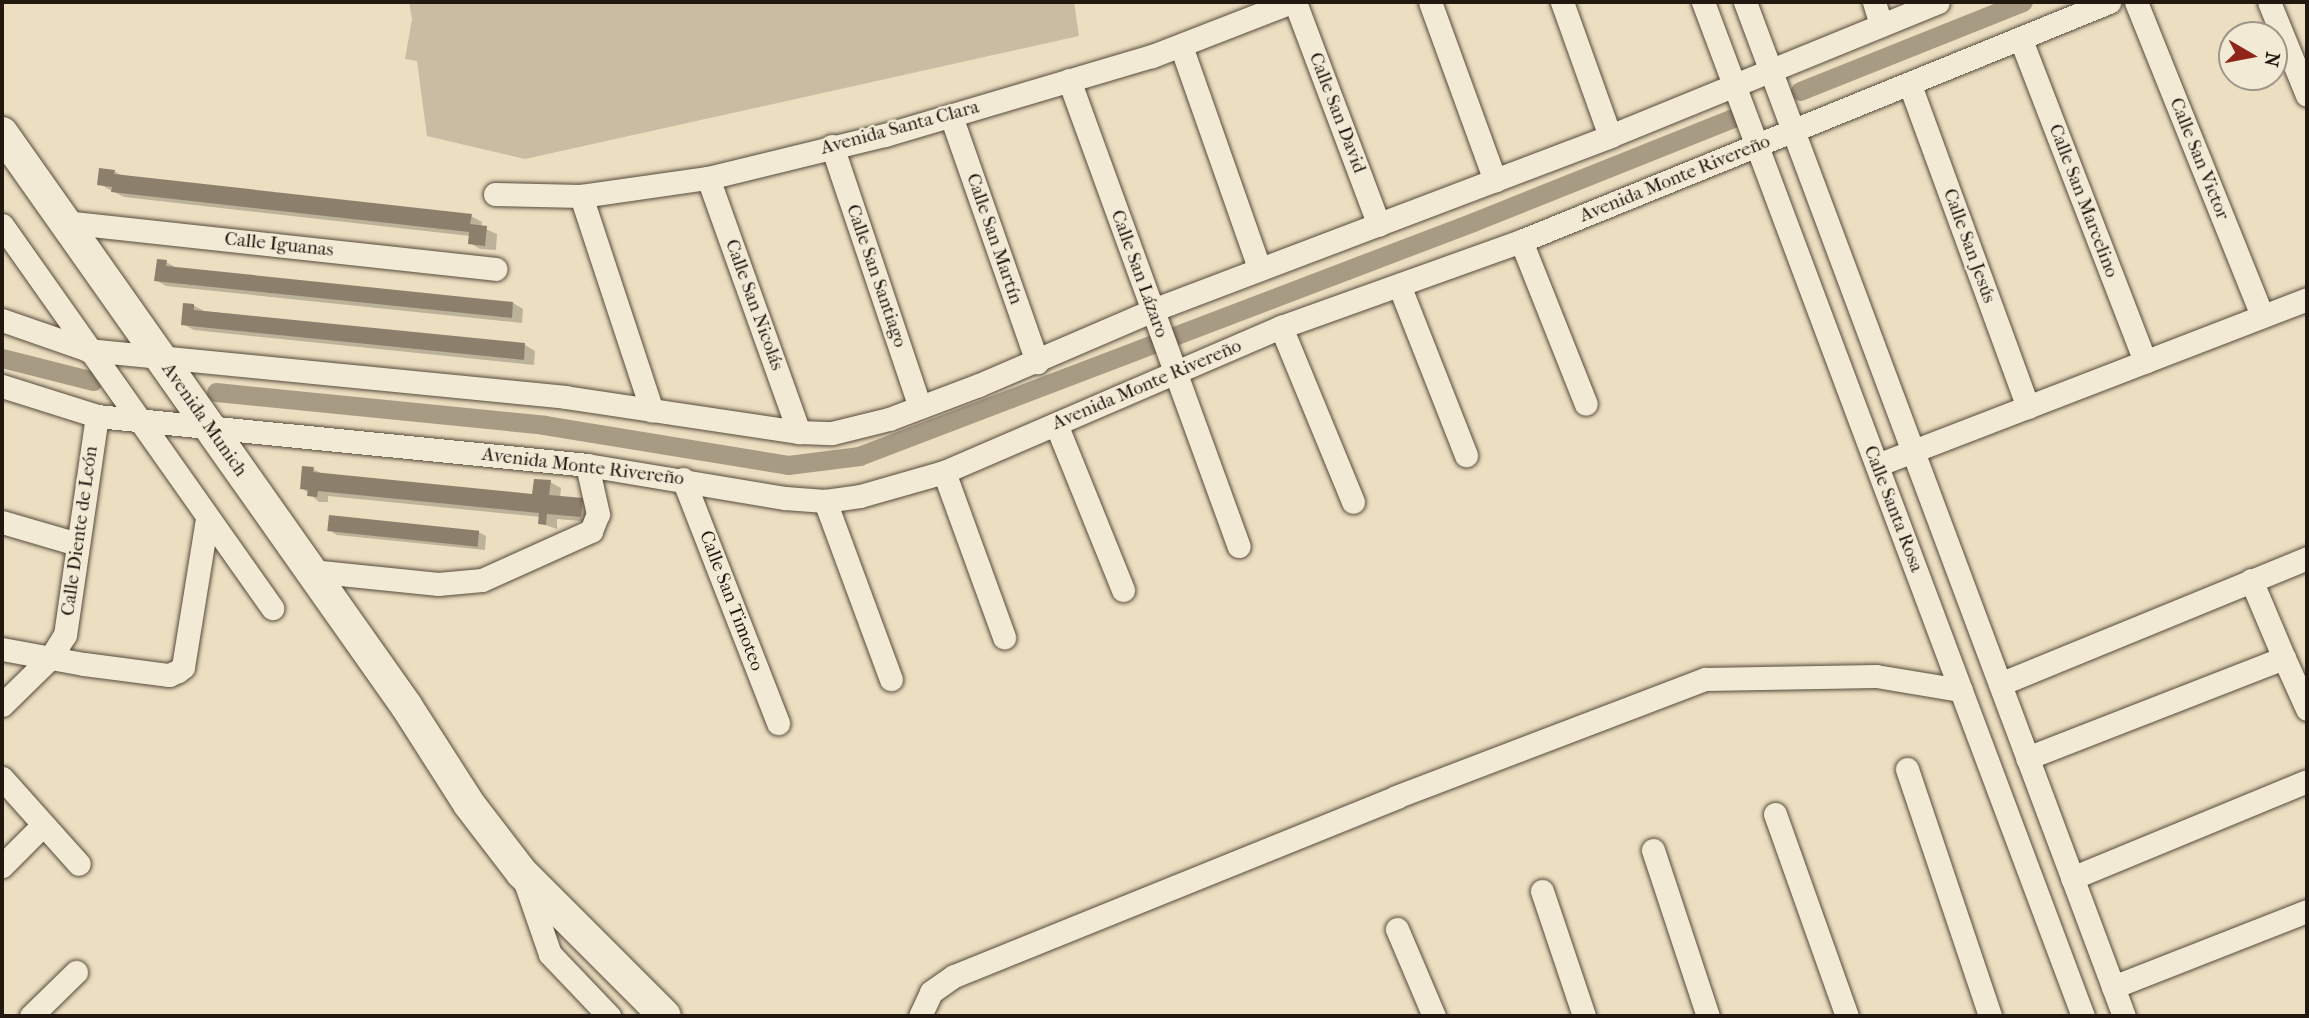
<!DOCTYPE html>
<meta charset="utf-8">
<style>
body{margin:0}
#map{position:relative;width:2309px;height:1018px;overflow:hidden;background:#ecdec0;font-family:"IM FELL French Canon",serif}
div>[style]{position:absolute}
.green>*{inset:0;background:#cabca2}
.shadow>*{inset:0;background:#0003}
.canal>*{height:19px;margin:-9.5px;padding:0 9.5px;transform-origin:9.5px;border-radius:9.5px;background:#a89b84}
.building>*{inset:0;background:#8c7f6c;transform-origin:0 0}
.roads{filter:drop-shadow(0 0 2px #554a3c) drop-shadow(0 0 2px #554a3c)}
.minor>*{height:23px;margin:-11.5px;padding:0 11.5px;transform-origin:11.5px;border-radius:11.5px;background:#f3ead6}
.secondary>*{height:32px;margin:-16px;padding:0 16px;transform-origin:16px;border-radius:16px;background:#f3ead6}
span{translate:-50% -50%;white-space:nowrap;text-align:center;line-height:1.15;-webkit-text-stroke:5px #f3ead6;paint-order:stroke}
.street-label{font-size:19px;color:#231810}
.frame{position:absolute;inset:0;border:4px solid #231810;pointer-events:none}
.north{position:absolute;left:2218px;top:21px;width:70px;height:70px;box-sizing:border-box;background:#f3ead6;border:2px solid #a09687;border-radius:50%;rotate:100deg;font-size:19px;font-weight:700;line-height:28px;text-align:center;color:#231810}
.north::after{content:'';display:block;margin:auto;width:24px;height:32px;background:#8f2418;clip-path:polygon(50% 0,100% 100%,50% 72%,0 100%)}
</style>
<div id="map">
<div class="green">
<i style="clip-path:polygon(409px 2px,1074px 2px,1079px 36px,525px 159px,427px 136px,417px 61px,405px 59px,412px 19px)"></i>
</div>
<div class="shadow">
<i style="clip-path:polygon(114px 171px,124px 177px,471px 216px,482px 222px,481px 227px,497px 234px,496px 250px,480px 249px,470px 243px,470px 236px,124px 197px,99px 184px)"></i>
<i style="clip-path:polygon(166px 262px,177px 268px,513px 303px,523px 309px,522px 323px,166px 286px,156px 280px)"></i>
<i style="clip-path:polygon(193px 305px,204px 311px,525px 345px,535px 351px,534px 365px,194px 330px,183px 324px)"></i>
<i style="clip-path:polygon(313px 469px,324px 475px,534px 496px,550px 482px,561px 488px,560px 498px,582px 500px,593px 506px,591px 522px,557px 519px,557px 529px,540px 523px,541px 517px,328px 496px,328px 502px,319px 502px,302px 488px)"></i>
<i style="clip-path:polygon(329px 530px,478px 532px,486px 536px,485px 550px,337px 535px)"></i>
</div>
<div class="canal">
<i style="left:1800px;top:91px;width:240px;rotate:-21.8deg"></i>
<i style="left:2px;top:358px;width:94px;rotate:14.2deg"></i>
<i style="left:216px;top:392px;width:330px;rotate:5.7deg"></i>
<i style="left:544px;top:425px;width:247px;rotate:9.3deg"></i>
<i style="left:788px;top:465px;width:72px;rotate:-7.2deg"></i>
<i style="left:859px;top:456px;width:657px;rotate:-20.86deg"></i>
<i style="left:1473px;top:222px;width:283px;rotate:-21.8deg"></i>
</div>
<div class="building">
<i style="clip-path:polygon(99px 168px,115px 170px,114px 174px,472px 214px,470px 224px,487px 226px,485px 246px,468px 244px,469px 232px,111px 192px,112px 187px,97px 185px)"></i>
<i style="clip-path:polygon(157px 259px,167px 260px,166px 266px,513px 302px,512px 318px,154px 281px)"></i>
<i style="clip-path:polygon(183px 303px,194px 304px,194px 310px,525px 343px,524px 360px,181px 325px)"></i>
<i style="clip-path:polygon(302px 466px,314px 467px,313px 472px,532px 494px,534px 479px,551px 480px,549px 495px,583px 498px,581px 517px,547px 514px,546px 525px,538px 524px,539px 513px,318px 491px,317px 497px,307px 496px,308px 490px,300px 489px)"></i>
<i style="left:329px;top:515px;width:151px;height:16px;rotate:6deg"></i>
</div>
<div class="roads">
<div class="minor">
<i style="left:1295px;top:2px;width:238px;rotate:69.4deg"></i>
<i style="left:1430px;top:2px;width:190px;rotate:70deg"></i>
<i style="left:1562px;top:2px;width:142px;rotate:70.3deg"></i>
<i style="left:1703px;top:2px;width:1083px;rotate:69.46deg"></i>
<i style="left:1745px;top:2px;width:1083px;rotate:69.51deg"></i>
<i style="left:1874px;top:2px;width:24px;rotate:73deg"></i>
<i style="left:2136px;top:2px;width:338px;rotate:68.1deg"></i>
<i style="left:2269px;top:2px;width:100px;rotate:67.8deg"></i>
<i style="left:2021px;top:40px;width:345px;rotate:68.9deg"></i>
<i style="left:1181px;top:46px;width:235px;rotate:70.6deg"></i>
<i style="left:1069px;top:80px;width:496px;rotate:70deg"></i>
<i style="left:1910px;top:85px;width:343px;rotate:69.9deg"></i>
<i style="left:951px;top:116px;width:261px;rotate:70.7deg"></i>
<i style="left:832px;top:146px;width:275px;rotate:71.4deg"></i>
<i style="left:708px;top:178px;width:270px;rotate:70.3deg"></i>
<i style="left:495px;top:194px;width:86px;rotate:1.3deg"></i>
<i style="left:581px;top:196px;width:128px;rotate:-8.1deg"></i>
<i style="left:708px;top:178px;width:182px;rotate:-13.7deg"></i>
<i style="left:885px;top:135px;width:278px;rotate:-16.5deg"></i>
<i style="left:1152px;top:56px;width:149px;rotate:-21.2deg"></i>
<i style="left:581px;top:196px;width:226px;rotate:71.7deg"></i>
<i style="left:64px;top:222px;width:434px;rotate:6.2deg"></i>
<i style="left:2px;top:225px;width:469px;rotate:54.8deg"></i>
<i style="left:1521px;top:241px;width:175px;rotate:68.3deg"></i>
<i style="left:1399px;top:285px;width:183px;rotate:68.5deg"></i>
<i style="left:2px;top:320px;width:91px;rotate:19.2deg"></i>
<i style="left:88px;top:350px;width:479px;rotate:5.6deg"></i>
<i style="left:565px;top:397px;width:237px;rotate:8.5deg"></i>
<i style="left:799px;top:432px;width:33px;rotate:2deg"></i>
<i style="left:832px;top:433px;width:59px;rotate:-13.8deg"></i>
<i style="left:889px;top:419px;width:96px;rotate:-20.7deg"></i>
<i style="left:979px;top:385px;width:189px;rotate:-23.3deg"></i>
<i style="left:1153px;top:310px;width:489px;rotate:-20.8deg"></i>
<i style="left:1610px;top:136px;width:354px;rotate:-22.2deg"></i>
<i style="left:1281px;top:327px;width:189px;rotate:67.6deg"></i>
<i style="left:2px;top:386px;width:100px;rotate:17.5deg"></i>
<i style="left:97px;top:416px;width:492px;rotate:5.7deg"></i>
<i style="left:587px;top:465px;width:201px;rotate:9.5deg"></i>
<i style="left:785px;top:498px;width:40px;rotate:4.3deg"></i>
<i style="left:825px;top:501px;width:35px;rotate:-8deg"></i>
<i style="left:860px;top:496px;width:87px;rotate:-15.9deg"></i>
<i style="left:944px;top:472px;width:367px;rotate:-23.3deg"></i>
<i style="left:1281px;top:327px;width:255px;rotate:-19.7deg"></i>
<i style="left:1521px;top:241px;width:635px;rotate:-22.12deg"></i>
<i style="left:1056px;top:424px;width:179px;rotate:68deg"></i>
<i style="left:1877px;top:465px;width:461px;rotate:-21.1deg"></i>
<i style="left:944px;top:472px;width:176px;rotate:70deg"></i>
<i style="left:683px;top:479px;width:262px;rotate:68.7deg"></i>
<i style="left:825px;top:501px;width:190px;rotate:69.7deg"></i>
<i style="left:2px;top:522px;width:78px;rotate:16.3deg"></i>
<i style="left:311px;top:571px;width:128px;rotate:5.8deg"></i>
<i style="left:438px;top:584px;width:44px;rotate:-5.2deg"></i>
<i style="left:482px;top:580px;width:120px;rotate:-24.2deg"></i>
<i style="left:591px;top:531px;width:18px;rotate:-68deg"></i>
<i style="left:598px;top:514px;width:50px;rotate:-102.7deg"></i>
<i style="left:2251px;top:580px;width:85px;rotate:67.1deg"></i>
<i style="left:2px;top:649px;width:83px;rotate:10.4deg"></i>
<i style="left:84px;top:664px;width:86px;rotate:7.4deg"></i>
<i style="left:169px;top:675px;width:10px;rotate:-24deg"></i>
<i style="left:178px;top:671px;width:6px;rotate:-39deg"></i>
<i style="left:183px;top:667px;width:150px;rotate:-80.8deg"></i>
<i style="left:2000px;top:684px;width:332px;rotate:-22.3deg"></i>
<i style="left:2px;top:705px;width:69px;rotate:-44.4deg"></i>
<i style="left:51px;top:657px;width:26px;rotate:-58deg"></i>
<i style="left:65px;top:635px;width:221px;rotate:-81.7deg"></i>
<i style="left:2027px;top:758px;width:276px;rotate:-21.3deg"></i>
<i style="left:2284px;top:658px;width:56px;rotate:65.7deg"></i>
<i style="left:1907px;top:769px;width:261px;rotate:71.4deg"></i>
<i style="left:2px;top:778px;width:115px;rotate:48.2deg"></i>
<i style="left:1775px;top:814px;width:214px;rotate:70.4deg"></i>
<i style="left:1653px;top:850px;width:175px;rotate:71.7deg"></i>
<i style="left:2px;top:866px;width:58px;rotate:-45deg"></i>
<i style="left:2072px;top:878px;width:254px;rotate:-22.4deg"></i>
<i style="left:524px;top:879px;width:79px;rotate:70.9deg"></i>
<i style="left:550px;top:954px;width:86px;rotate:46.4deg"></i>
<i style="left:1542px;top:891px;width:132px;rotate:71.4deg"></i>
<i style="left:1397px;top:929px;width:95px;rotate:67deg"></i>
<i style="left:2113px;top:987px;width:208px;rotate:-21.4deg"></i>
<i style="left:31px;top:1016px;width:63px;rotate:-44.4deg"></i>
<i style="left:920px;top:1016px;width:26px;rotate:-65deg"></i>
<i style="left:931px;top:992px;width:28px;rotate:-35deg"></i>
<i style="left:954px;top:976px;width:477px;rotate:-22deg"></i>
<i style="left:1396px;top:797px;width:331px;rotate:-20.9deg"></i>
<i style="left:1705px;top:679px;width:171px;rotate:-1deg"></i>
<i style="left:1876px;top:676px;width:86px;rotate:9.4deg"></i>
</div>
<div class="secondary">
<i style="left:2px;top:133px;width:702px;rotate:54.79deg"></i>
<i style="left:407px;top:707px;width:115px;rotate:57.4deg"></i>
<i style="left:469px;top:804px;width:87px;rotate:52.5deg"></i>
<i style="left:522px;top:873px;width:202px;rotate:45deg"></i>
</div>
</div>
<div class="street-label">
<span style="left:1337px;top:113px;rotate:69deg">Calle San David</span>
<span style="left:900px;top:128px;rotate:-15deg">Avenida Santa Clara</span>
<span style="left:2199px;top:159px;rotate:68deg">Calle San Victor</span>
<span style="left:1675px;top:179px;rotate:-22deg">Avenida Monte Rivereño</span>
<span style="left:2083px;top:201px;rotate:69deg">Calle San Marcelino</span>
<span style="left:994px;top:239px;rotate:71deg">Calle San Martín</span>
<span style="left:279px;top:245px;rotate:6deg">Calle Iguanas</span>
<span style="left:1969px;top:246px;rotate:70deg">Calle San Jesús</span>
<span style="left:1139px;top:274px;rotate:70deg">Calle San Lázaro</span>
<span style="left:876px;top:276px;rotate:71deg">Calle San Santiago</span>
<span style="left:754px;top:305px;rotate:70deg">Calle San Nicolás</span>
<span style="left:1147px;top:385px;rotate:-23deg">Avenida Monte Rivereño</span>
<span style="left:204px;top:420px;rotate:55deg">Avenida Munich</span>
<span style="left:583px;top:467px;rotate:7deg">Avenida Monte Rivereño</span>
<span style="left:1893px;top:509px;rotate:69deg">Calle Santa Rosa</span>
<span style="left:80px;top:531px;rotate:-82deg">Calle Diente de León</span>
<span style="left:731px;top:601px;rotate:69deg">Calle San Timoteo</span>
</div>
<div class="frame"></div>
<div class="north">N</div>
</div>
